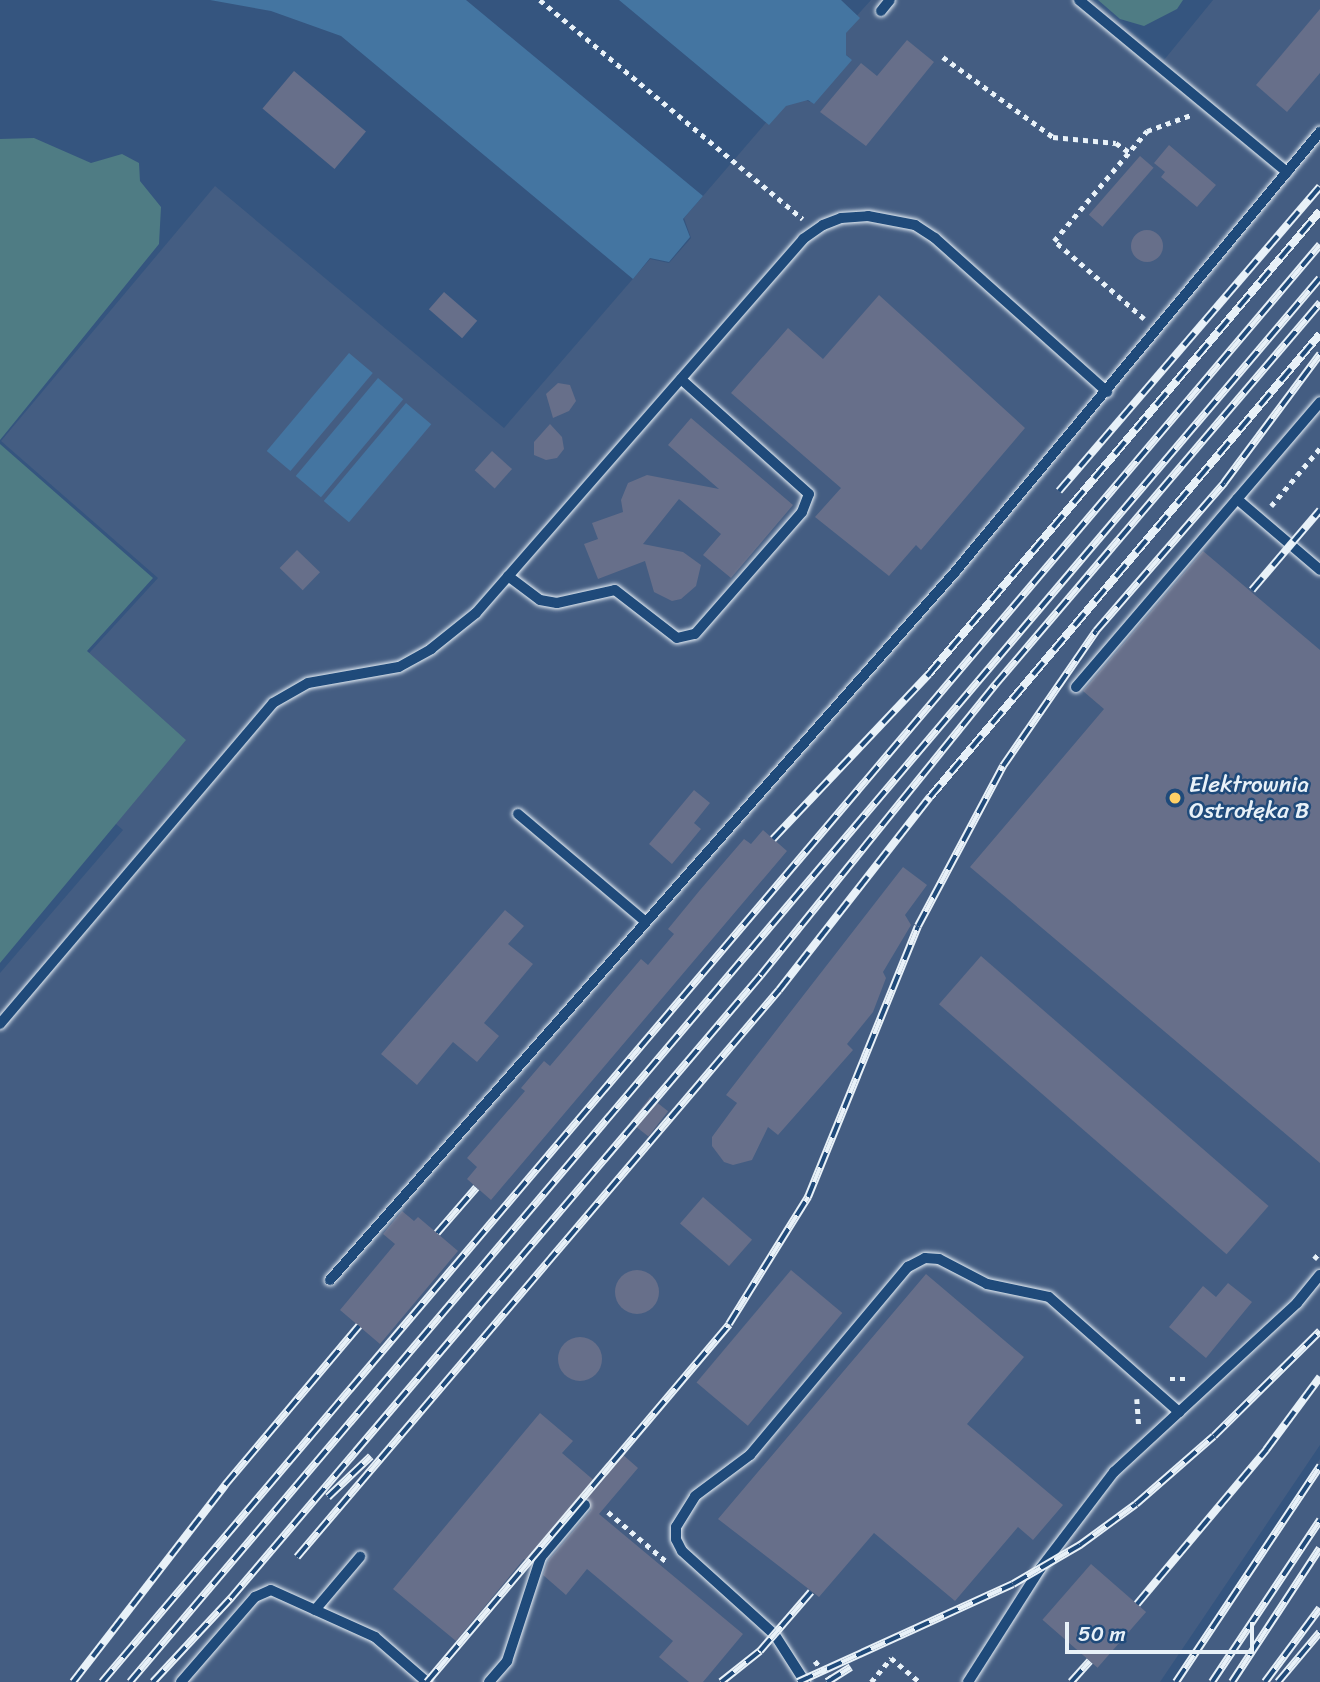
<!DOCTYPE html>
<meta charset="utf-8">
<style>
body{margin:0}
#map{position:relative;width:1320px;height:1682px;overflow:hidden;background:#35557f;font-family:Sriracha,sans-serif}
div>[style]{position:absolute}
.built>*{inset:0;background:#445d82}
.green>*{inset:0;background:#4f7c84}
.water>*{inset:0;background:#4475a1;transform-origin:0 0}
.building>*{inset:0;background:#676f8a;transform-origin:0 0}
.round{border-radius:50%}
.path>*{height:4.5px;margin-top:-2.25px;transform-origin:0;background:repeating-linear-gradient(90deg,#e8f1f8 0 5px,transparent 0 10px)}
.roads{filter:drop-shadow(0 0 2px #e8f1f8) drop-shadow(0 0 2px #e8f1f8)}
.lane>*{height:10px;margin:-5px;padding:0 5px;transform-origin:5px;border-radius:5px;background:#1f4a7a}
.rail>*{height:8px;margin-top:-4px;transform-origin:0;background:repeating-linear-gradient(90deg,#1f4a7a 0 16px,#e8f1f8 0 32px);box-sizing:border-box;border-block:2px solid #e8f1f8}
.dots>*{width:19px;height:19px;translate:-50% -50%;box-sizing:border-box;border:4px solid #1f4a7a;border-radius:50%}
span{translate:-50% -50%;white-space:nowrap;text-align:center;line-height:1.15;-webkit-text-stroke:5px #1f4a7a;paint-order:stroke}
.poi-label{font-size:23px;color:#e8f1f8}
.left{translate:0 -50%;text-align:left}
.scale{position:absolute;left:1065px;top:1622px;width:189px;height:32px;box-sizing:border-box;border:4px solid #e8f1f8;border-top:0;padding-left:9px;font-size:21px;line-height:24px;white-space:nowrap;color:#e8f1f8;-webkit-text-stroke:5px #1f4a7a;paint-order:stroke}
</style>
<div id="map">
<div class="built">
<i style="clip-path:polygon(871px 0,1093px 0,1164px 60px,1213px 0,1320px 0,1320px 1445px,1160px 1682px,0 1682px,0 973px,123px 830px,13px 736px,158px 578px,1px 441px,215px 186px,504px 428px,650px 259px,669px 263px,691px 238px,684px 218px,782px 104px,804px 99px,810px 102px,849px 57px,842px 52px,843px 31px)"></i>
<i style="clip-path:polygon(1320px 1459px,1320px 1682px,1174px 1682px)"></i>
</div>
<div class="green">
<i style="clip-path:polygon(1098px 0,1183px 0,1177px 9px,1144px 26px,1120px 19px)"></i>
<i style="clip-path:polygon(34px 138px,91px 163px,122px 154px,139px 163px,140px 181px,161px 207px,159px 244px,0 440px,0 139px)"></i>
<i style="clip-path:polygon(0 444px,153px 578px,87px 651px,186px 740px,0 963px)"></i>
</div>
<div class="water">
<i style="clip-path:polygon(210px 0,466px 0,703px 196px,683px 219px,690px 237px,669px 262px,650px 258px,633px 279px,341px 36px,271px 11px)"></i>
<i style="clip-path:polygon(619px 0,841px 0,860px 18px,846px 33px,846px 55px,852px 60px,814px 104px,808px 100px,786px 106px,769px 125px)"></i>
<i style="left:349px;top:353px;width:31px;height:128px;rotate:40deg"></i>
<i style="left:378px;top:378px;width:33px;height:128px;rotate:40deg"></i>
<i style="left:406px;top:403px;width:33px;height:128px;rotate:40deg"></i>
</div>
<div class="building">
<i style="clip-path:polygon(1320px 9px,1320px 73px,1287px 112px,1256px 85px)"></i>
<i style="clip-path:polygon(907px 40px,934px 62px,866px 146px,820px 112px,861px 63px,877px 76px)"></i>
<i style="left:294px;top:71px;width:94px;height:49px;rotate:40deg"></i>
<i style="clip-path:polygon(1169px 145px,1216px 185px,1197px 207px,1161px 177px,1165px 172px,1154px 163px)"></i>
<i style="left:1140px;top:156px;width:18px;height:78px;rotate:41deg"></i>
<i class="round" style="left:1131px;top:230px;width:32px;height:32px"></i>
<i style="left:444px;top:292px;width:44px;height:23px;rotate:41deg"></i>
<i style="clip-path:polygon(879px 295px,1025px 428px,921px 550px,916px 545px,889px 576px,815px 517px,841px 488px,731px 393px,788px 328px,823px 359px)"></i>
<i style="clip-path:polygon(558px 383px,570px 385px,576px 401px,569px 411px,553px 418px,546px 394px)"></i>
<i style="clip-path:polygon(691px 418px,793px 505px,731px 578px,703px 555px,721px 534px,679px 499px,643px 544px,683px 552px,701px 565px,696px 586px,681px 599px,672px 601px,654px 592px,645px 561px,598px 579px,584px 544px,598px 539px,592px 523px,623px 512px,621px 500px,628px 483px,647px 475px,719px 489px,668px 445px)"></i>
<i style="clip-path:polygon(550px 424px,562px 437px,564px 449px,557px 458px,546px 460px,534px 455px,534px 442px)"></i>
<i style="left:492px;top:451px;width:27px;height:26px;rotate:42deg"></i>
<i style="left:297px;top:550px;width:32px;height:25px;rotate:44deg"></i>
<i style="clip-path:polygon(1203px 551px,1320px 650px,1320px 1163px,970px 867px,1104px 709px,1083px 691px)"></i>
<i style="clip-path:polygon(694px 790px,710px 803px,694px 823px,701px 829px,672px 864px,649px 844px)"></i>
<i style="clip-path:polygon(763px 830px,787px 851px,491px 1200px,467px 1179px,477px 1167px,467px 1158px,525px 1091px,521px 1088px,544px 1061px,550px 1066px,641px 959px,648px 965px,674px 934px,668px 929px,700px 890px,744px 839px,751px 844px)"></i>
<i style="clip-path:polygon(903px 867px,927px 885px,905px 915px,911px 925px,883px 972px,886px 978px,873px 1012px,847px 1044px,853px 1050px,778px 1135px,768px 1127px,752px 1160px,733px 1165px,724px 1162px,712px 1146px,712px 1137px,737px 1103px,726px 1095px)"></i>
<i style="clip-path:polygon(505px 910px,524px 926px,508px 944px,533px 964px,484px 1023px,499px 1036px,477px 1062px,453px 1042px,417px 1085px,381px 1054px)"></i>
<i style="left:981px;top:956px;width:381px;height:64px;rotate:41deg"></i>
<i style="left:650px;top:1097px;width:23px;height:32px;rotate:38deg"></i>
<i style="left:703px;top:1197px;width:65px;height:35px;rotate:41deg"></i>
<i style="clip-path:polygon(402px 1211px,414px 1221px,418px 1217px,458px 1251px,380px 1344px,340px 1310px,395px 1244px,383px 1234px)"></i>
<i style="left:791px;top:1270px;width:67px;height:147px;rotate:40deg"></i>
<i class="round" style="left:615px;top:1270px;width:44px;height:44px"></i>
<i style="clip-path:polygon(926px 1274px,1024px 1357px,967px 1424px,1063px 1505px,1033px 1540px,1018px 1527px,955px 1601px,874px 1533px,819px 1597px,718px 1519px)"></i>
<i style="clip-path:polygon(1228px 1283px,1252px 1302px,1206px 1358px,1169px 1327px,1203px 1286px,1216px 1297px)"></i>
<i class="round" style="left:558px;top:1337px;width:44px;height:44px"></i>
<i style="clip-path:polygon(540px 1413px,573px 1441px,562px 1453px,597px 1483px,622px 1454px,638px 1468px,599px 1514px,743px 1634px,703px 1682px,689px 1682px,659px 1657px,673px 1641px,587px 1569px,566px 1595px,543px 1575px,548px 1561px,591px 1510px,587px 1497px,579px 1500px,535px 1552px,530px 1564px,524px 1559px,456px 1641px,393px 1589px)"></i>
<i style="left:1091px;top:1564px;width:73px;height:74px;rotate:41deg"></i>
</div>
<div class="path">
<i style="left:540px;top:0;width:342px;rotate:39.8deg"></i>
<i style="left:943px;top:57px;width:136px;rotate:36deg"></i>
<i style="left:1053px;top:137px;width:63px;rotate:5.4deg"></i>
<i style="left:1116px;top:143px;width:16px;rotate:35deg"></i>
<i style="left:1144px;top:319px;width:119px;rotate:-139.1deg"></i>
<i style="left:1054px;top:241px;width:144px;rotate:-49.8deg"></i>
<i style="left:1147px;top:131px;width:47px;rotate:-20deg"></i>
<i style="left:1271px;top:506px;width:76px;rotate:-49.8deg"></i>
<i style="left:1314px;top:1259px;width:9px;rotate:-49deg"></i>
<i style="left:1170px;top:1379px;width:19px"></i>
<i style="left:1137px;top:1399px;width:26px;rotate:86deg"></i>
<i style="left:608px;top:1512px;width:77px;rotate:40.3deg"></i>
<i style="left:815px;top:1661px;width:27px;rotate:51deg"></i>
<i style="left:871px;top:1682px;width:31px;rotate:-50deg"></i>
<i style="left:891px;top:1658px;width:38px;rotate:40deg"></i>
</div>
<div class="roads">
<div class="lane">
<i style="left:1079px;top:0;width:270px;rotate:39.6deg"></i>
<i style="left:881px;top:11px;width:14px;rotate:-51deg"></i>
<i style="left:1237px;top:499px;width:109px;rotate:40.5deg"></i>
<i style="left:508px;top:576px;width:40px;rotate:37deg"></i>
<i style="left:540px;top:600px;width:17px;rotate:10deg"></i>
<i style="left:557px;top:603px;width:59px;rotate:-12.6deg"></i>
<i style="left:615px;top:590px;width:78px;rotate:37.7deg"></i>
<i style="left:677px;top:638px;width:18px;rotate:-13deg"></i>
<i style="left:695px;top:634px;width:162px;rotate:-48.7deg"></i>
<i style="left:802px;top:512px;width:19px;rotate:-69deg"></i>
<i style="left:809px;top:494px;width:172px;rotate:-138.1deg"></i>
<i style="left:1076px;top:687px;width:375px;rotate:-49.4deg"></i>
<i style="left:518px;top:814px;width:167px;rotate:40.2deg"></i>
<i style="left:0;top:1024px;width:421px;rotate:-49.6deg"></i>
<i style="left:273px;top:703px;width:40px;rotate:-29.7deg"></i>
<i style="left:308px;top:683px;width:92px;rotate:-10deg"></i>
<i style="left:399px;top:667px;width:37px;rotate:-29deg"></i>
<i style="left:431px;top:649px;width:58px;rotate:-38.7deg"></i>
<i style="left:476px;top:613px;width:497px;rotate:-48.8deg"></i>
<i style="left:803px;top:239px;width:24px;rotate:-35deg"></i>
<i style="left:823px;top:225px;width:19px;rotate:-21deg"></i>
<i style="left:841px;top:218px;width:27px;rotate:-4deg"></i>
<i style="left:868px;top:216px;width:48px;rotate:10.8deg"></i>
<i style="left:915px;top:225px;width:24px;rotate:33deg"></i>
<i style="left:935px;top:238px;width:231px;rotate:41.8deg"></i>
<i style="left:330px;top:1280px;width:944px;rotate:-48.56deg"></i>
<i style="left:955px;top:572px;width:572px;rotate:-50.32deg"></i>
<i style="left:315px;top:1610px;width:70px;rotate:-49.7deg"></i>
<i style="left:181px;top:1682px;width:113px;rotate:-49deg"></i>
<i style="left:255px;top:1597px;width:17px;rotate:-24deg"></i>
<i style="left:271px;top:1590px;width:114px;rotate:24.3deg"></i>
<i style="left:375px;top:1637px;width:69px;rotate:40.9deg"></i>
<i style="left:489px;top:1682px;width:28px;rotate:-49deg"></i>
<i style="left:507px;top:1661px;width:109px;rotate:-71.9deg"></i>
<i style="left:541px;top:1557px;width:68px;rotate:-49.8deg"></i>
<i style="left:805px;top:1682px;width:56px;rotate:-122.6deg"></i>
<i style="left:775px;top:1635px;width:125px;rotate:-137.9deg"></i>
<i style="left:682px;top:1551px;width:13px;rotate:-117deg"></i>
<i style="left:676px;top:1539px;width:12px;rotate:-90deg"></i>
<i style="left:676px;top:1527px;width:36px;rotate:-58deg"></i>
<i style="left:695px;top:1496px;width:69px;rotate:-36.7deg"></i>
<i style="left:750px;top:1455px;width:246px;rotate:-50deg"></i>
<i style="left:908px;top:1267px;width:19px;rotate:-28deg"></i>
<i style="left:925px;top:1258px;width:14px;rotate:4deg"></i>
<i style="left:939px;top:1259px;width:54px;rotate:27.5deg"></i>
<i style="left:987px;top:1284px;width:63px;rotate:11.8deg"></i>
<i style="left:1049px;top:1297px;width:174px;rotate:41.5deg"></i>
<i style="left:968px;top:1682px;width:134px;rotate:-57.5deg"></i>
<i style="left:1040px;top:1569px;width:122px;rotate:-52.7deg"></i>
<i style="left:1114px;top:1472px;width:249px;rotate:-42.7deg"></i>
<i style="left:1297px;top:1303px;width:36px;rotate:-51deg"></i>
</div>
</div>
<div class="rail">
<i style="left:1059px;top:491px;width:401px;rotate:-49.4deg"></i>
<i style="left:1252px;top:590px;width:105px;rotate:-49.6deg"></i>
<i style="left:773px;top:839px;width:227px;rotate:-46.6deg"></i>
<i style="left:929px;top:674px;width:606px;rotate:-49.82deg"></i>
<i style="left:437px;top:1233px;width:60px;rotate:-49.1deg"></i>
<i style="left:328px;top:1497px;width:59px;rotate:-43.6deg"></i>
<i style="left:297px;top:1557px;width:744px;rotate:-49.63deg"></i>
<i style="left:779px;top:990px;width:245px;rotate:-52deg"></i>
<i style="left:930px;top:797px;width:605px;rotate:-49.89deg"></i>
<i style="left:1137px;top:1604px;width:201px;rotate:-50deg"></i>
<i style="left:1266px;top:1450px;width:91px;rotate:-53.5deg"></i>
<i style="left:73px;top:1682px;width:249px;rotate:-52.3deg"></i>
<i style="left:225px;top:1485px;width:208px;rotate:-49.9deg"></i>
<i style="left:102px;top:1682px;width:1884px;rotate:-49.72deg"></i>
<i style="left:130px;top:1682px;width:1840px;rotate:-49.72deg"></i>
<i style="left:153px;top:1682px;width:115px;rotate:-47.1deg"></i>
<i style="left:231px;top:1598px;width:818px;rotate:-49.61deg"></i>
<i style="left:761px;top:975px;width:373px;rotate:-51.1deg"></i>
<i style="left:995px;top:685px;width:502px;rotate:-49.61deg"></i>
<i style="left:427px;top:1682px;width:468px;rotate:-49.8deg"></i>
<i style="left:729px;top:1324px;width:150px;rotate:-58.1deg"></i>
<i style="left:808px;top:1197px;width:292px;rotate:-67.9deg"></i>
<i style="left:918px;top:926px;width:181px;rotate:-62deg"></i>
<i style="left:1003px;top:766px;width:164px;rotate:-55.4deg"></i>
<i style="left:1096px;top:631px;width:196px;rotate:-49.1deg"></i>
<i style="left:1224px;top:483px;width:161px;rotate:-53.3deg"></i>
<i style="left:721px;top:1682px;width:50px;rotate:-38.5deg"></i>
<i style="left:760px;top:1651px;width:78px;rotate:-49.2deg"></i>
<i style="left:798px;top:1682px;width:236px;rotate:-24.5deg"></i>
<i style="left:1013px;top:1584px;width:78px;rotate:-30.2deg"></i>
<i style="left:1080px;top:1545px;width:69px;rotate:-36.2deg"></i>
<i style="left:1136px;top:1504px;width:103px;rotate:-41.1deg"></i>
<i style="left:1214px;top:1436px;width:149px;rotate:-44.7deg"></i>
<i style="left:827px;top:1682px;width:28px;rotate:-32deg"></i>
<i style="left:1071px;top:1682px;width:28px;rotate:-48deg"></i>
<i style="left:1176px;top:1682px;width:260px;rotate:-56.3deg"></i>
<i style="left:1212px;top:1682px;width:195px;rotate:-56.3deg"></i>
<i style="left:1232px;top:1682px;width:160px;rotate:-56.7deg"></i>
<i style="left:1265px;top:1682px;width:92px;rotate:-53.4deg"></i>
<i style="left:1278px;top:1682px;width:65px;rotate:-50deg"></i>
</div>
<div class="dots">
<i style="left:1175px;top:798px;background:#ffd166"></i>
</div>
<div class="poi-label">
<span class="left" style="left:1189px;top:798px">Elektrownia<br>Ostrołęka B</span>
</div>
<div class="scale">50 m</div>
</div>
